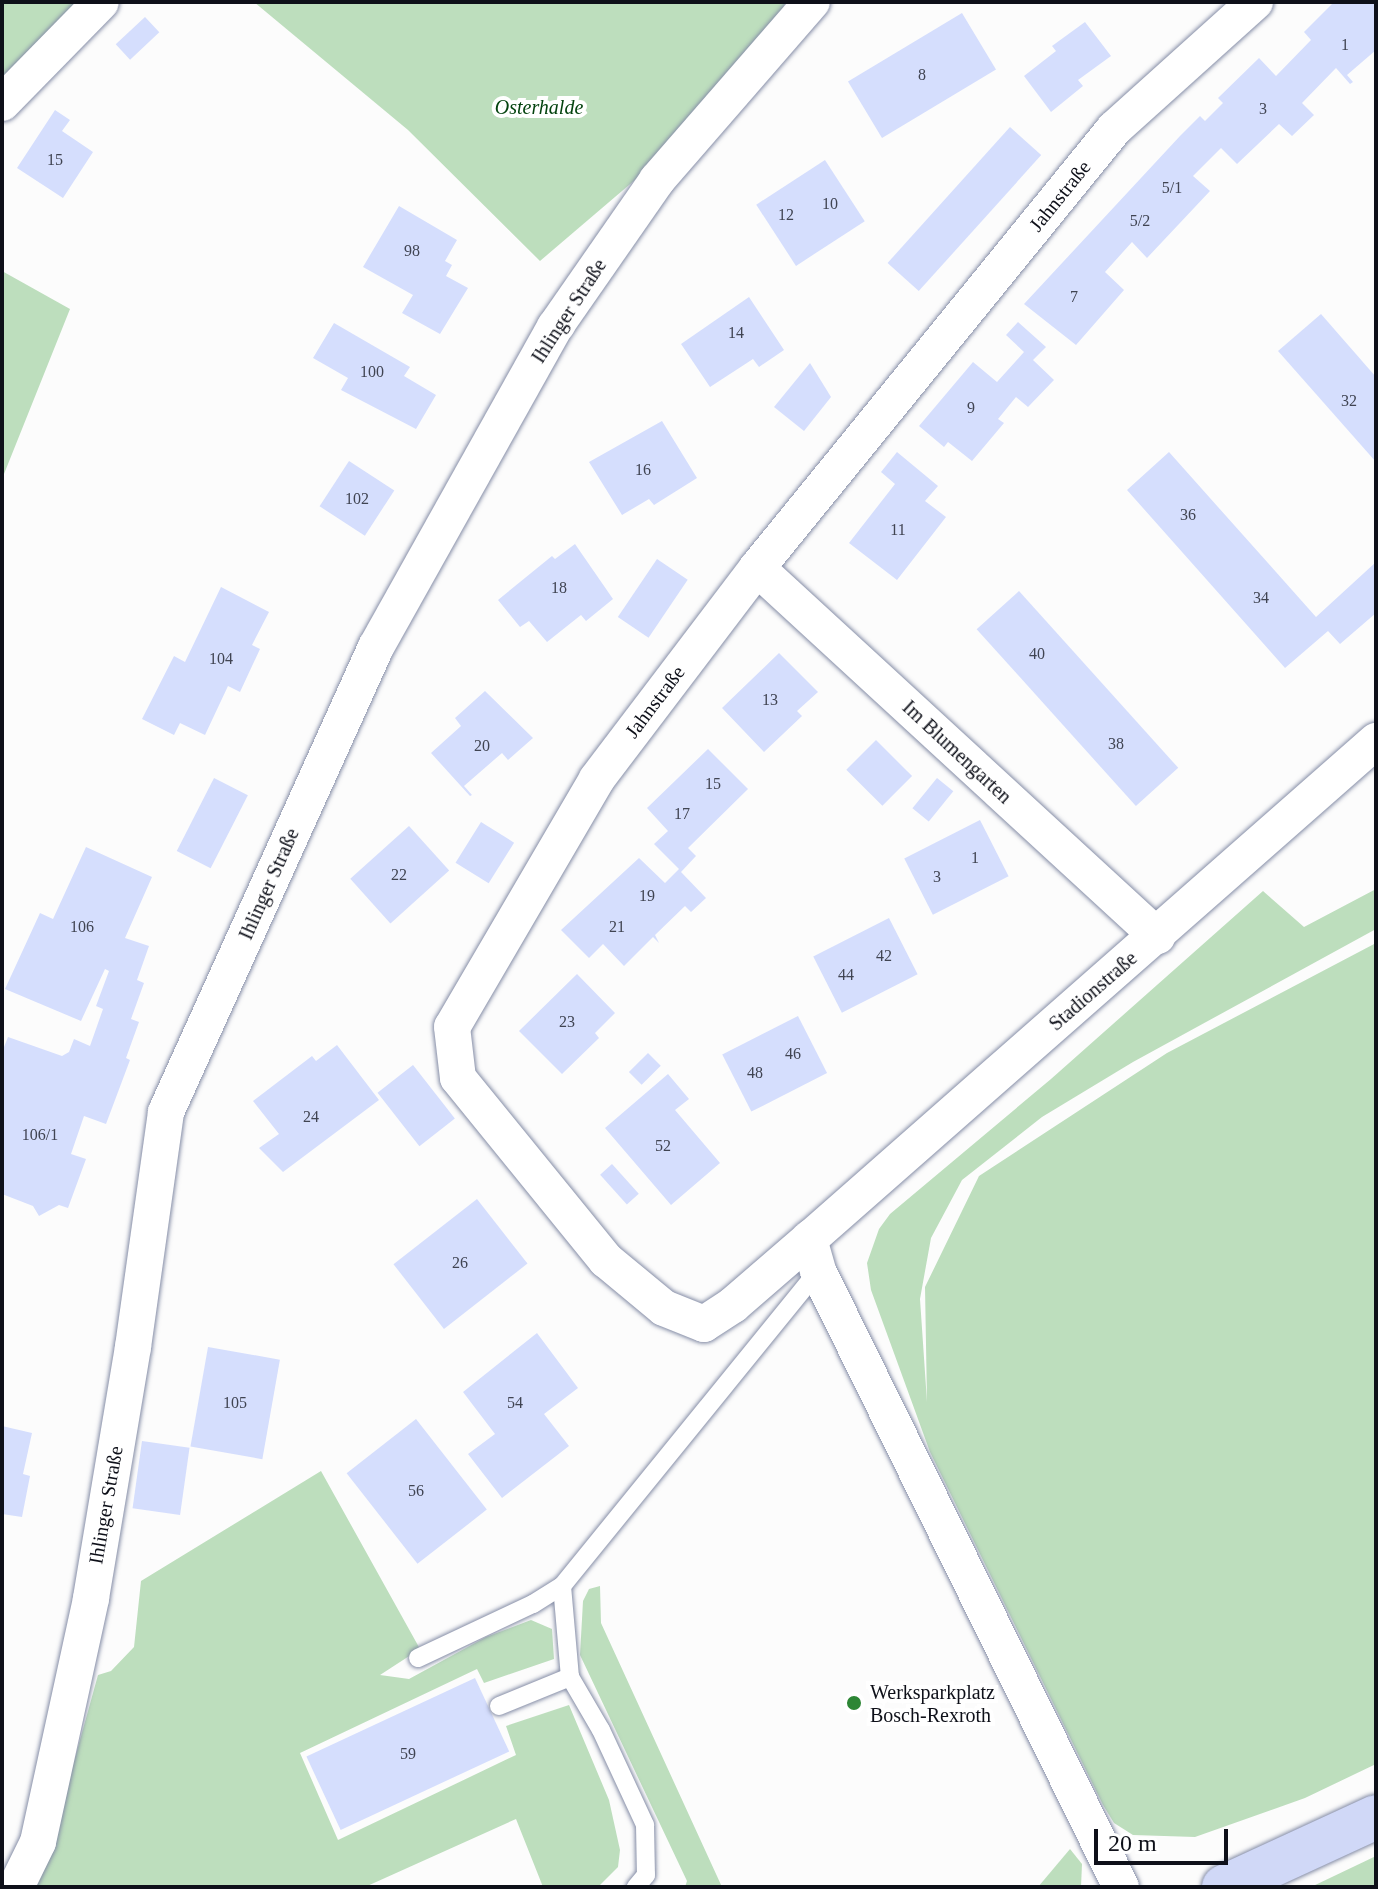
<!DOCTYPE html>
<meta charset="utf-8">
<style>
body{margin:0}
#map{position:relative;width:1378px;height:1889px;overflow:hidden;background:#fcfcfc;font-family:Georgia,serif}
div>[style]{position:absolute}
.green>*{inset:0;background:#bddebd}
.building>*{inset:0;background:#d5defd;transform-origin:0 0}
.roads{filter:drop-shadow(0 0 2px #868ea7) drop-shadow(0 0 2px #868ea7)}
.lane>*{height:18px;margin:-9px;padding:0 9px;transform-origin:9px;border-radius:9px;background:#fff}
.street>*{height:36px;margin:-18px;padding:0 18px;transform-origin:18px;border-radius:18px;background:#fff}
.primary>*{height:44px;margin:-22px;padding:0 22px;transform-origin:22px;border-radius:22px;background:#d0d8f7}
.dots>*{width:22px;height:22px;translate:-50% -50%;box-sizing:border-box;border:4px solid #fff;border-radius:50%}
span{translate:-50% -50%;white-space:nowrap;text-align:center;line-height:1.15;-webkit-text-stroke:8px #fff;paint-order:stroke}
.number-label{font-size:16px;color:#404452}
.number-label span{-webkit-text-stroke-width:0}
.park-label{font-size:20px;color:#03430e;font-style:italic}
.street-label{font-size:20px;color:#0e1019}
.poi-label{font-size:20px;color:#0e1019}
.left{translate:0 -50%;text-align:left}
.frame{position:absolute;inset:0;border:4px solid #0e1019;pointer-events:none}
.scale{position:absolute;left:1094px;top:1829px;width:134px;height:36px;box-sizing:border-box;border:4px solid #0e1019;border-top:0;padding-left:10px;font-size:24px;line-height:28px;white-space:nowrap;color:#0e1019;-webkit-text-stroke:6px #fff;paint-order:stroke}
</style>
<div id="map">
<div class="green">
<i style="clip-path:polygon(2px 2px,113px 2px,2px 103px)"></i>
<i style="clip-path:polygon(254px 2px,786px 2px,731px 98px,540px 261px,408px 130px)"></i>
<i style="clip-path:polygon(2px 271px,70px 309px,2px 479px)"></i>
<i style="clip-path:polygon(1376px 889px,1376px 929px,1133px 1062px,1042px 1117px,962px 1180px,931px 1238px,920px 1299px,927px 1402px,925px 1287px,979px 1176px,1167px 1053px,1376px 943px,1376px 1764px,1305px 1798px,1195px 1837px,1133px 1835px,1114px 1823px,1103px 1805px,930px 1452px,871px 1290px,867px 1263px,879px 1229px,890px 1214px,1051px 1079px,1263px 891px,1304px 927px)"></i>
<i style="clip-path:polygon(321px 1471px,420px 1649px,380px 1675px,409px 1679px,486px 1637px,531px 1620px,552px 1629px,554px 1659px,484px 1683px,477px 1669px,300px 1753px,338px 1840px,516px 1755px,506px 1726px,569px 1705px,609px 1800px,620px 1850px,618px 1867px,598px 1887px,543px 1887px,516px 1819px,365px 1887px,33px 1887px,47px 1859px,98px 1675px,111px 1671px,134px 1647px,141px 1581px)"></i>
<i style="clip-path:polygon(600px 1586px,601px 1623px,722px 1887px,685px 1887px,687px 1881px,580px 1655px,583px 1601px,589px 1589px)"></i>
<i style="clip-path:polygon(1070px 1849px,1082px 1864px,1081px 1887px,1038px 1887px)"></i>
<i style="clip-path:polygon(1376px 1856px,1376px 1887px,1311px 1887px)"></i>
</div>
<div class="building">
<i style="clip-path:polygon(1334px 2px,1376px 2px,1376px 50px,1347px 75px,1353px 82px,1350px 84px,1336px 68px,1302px 103px,1314px 115px,1292px 136px,1279px 124px,1237px 164px,1221px 148px,1193px 176px,1210px 191px,1147px 258px,1132px 242px,1105px 272px,1124px 290px,1076px 345px,1024px 304px,1180px 136px,1200px 116px,1205px 121px,1223px 103px,1218px 98px,1259px 58px,1276px 76px,1311px 40px,1304px 32px)"></i>
<i style="left:962px;top:13px;width:66px;height:133px;rotate:59deg"></i>
<i style="left:145px;top:17px;width:21px;height:40px;rotate:47deg"></i>
<i style="clip-path:polygon(1085px 22px,1111px 56px,1078px 80px,1083px 86px,1051px 112px,1024px 76px,1056px 51px,1052px 46px)"></i>
<i style="clip-path:polygon(55px 110px,70px 120px,62px 131px,93px 152px,63px 198px,17px 168px)"></i>
<i style="left:1010px;top:127px;width:42px;height:183px;rotate:42deg"></i>
<i style="left:825px;top:160px;width:73px;height:82px;rotate:57deg"></i>
<i style="clip-path:polygon(399px 206px,457px 240px,445px 261px,452px 265px,446px 276px,468px 288px,440px 334px,402px 313px,413px 295px,363px 267px)"></i>
<i style="clip-path:polygon(749px 297px,784px 350px,759px 367px,753px 359px,710px 387px,681px 344px)"></i>
<i style="clip-path:polygon(1321px 314px,1376px 377px,1376px 462px,1278px 351px)"></i>
<i style="clip-path:polygon(1018px 322px,1046px 347px,1033px 360px,1054px 380px,1028px 407px,1016px 397px,998px 419px,1004px 423px,972px 461px,948px 442px,944px 447px,919px 426px,973px 362px,997px 382px,1024px 352px,1006px 335px)"></i>
<i style="clip-path:polygon(334px 323px,410px 367px,404px 376px,436px 395px,416px 429px,341px 390px,348px 378px,313px 358px)"></i>
<i style="clip-path:polygon(810px 363px,831px 397px,804px 431px,774px 407px)"></i>
<i style="clip-path:polygon(662px 421px,697px 478px,654px 505px,649px 499px,622px 515px,589px 462px)"></i>
<i style="clip-path:polygon(897px 452px,938px 486px,925px 501px,946px 517px,897px 580px,849px 543px,895px 484px,881px 472px)"></i>
<i style="clip-path:polygon(1169px 452px,1316px 617px,1376px 562px,1376px 613px,1340px 644px,1328px 631px,1285px 668px,1127px 490px)"></i>
<i style="left:349px;top:461px;width:54px;height:54px;rotate:33deg"></i>
<i style="clip-path:polygon(575px 544px,613px 599px,586px 621px,581px 615px,547px 642px,529px 621px,520px 627px,498px 600px,552px 556px,555px 559px)"></i>
<i style="left:657px;top:559px;width:37px;height:70px;rotate:34deg"></i>
<i style="clip-path:polygon(221px 587px,269px 612px,252px 645px,260px 649px,240px 692px,228px 686px,205px 735px,180px 723px,174px 735px,142px 719px,174px 656px,185px 662px)"></i>
<i style="left:1019px;top:591px;width:238px;height:57px;rotate:48deg"></i>
<i style="clip-path:polygon(779px 653px,818px 692px,797px 711px,802px 716px,764px 752px,722px 708px)"></i>
<i style="clip-path:polygon(485px 691px,533px 738px,508px 760px,502px 753px,464px 786px,472px 795px,470px 796px,431px 753px,461px 726px,455px 718px)"></i>
<i style="left:876px;top:740px;width:51px;height:42px;rotate:45deg"></i>
<i style="clip-path:polygon(708px 749px,748px 789px,688px 848px,696px 856px,681px 872px,706px 898px,691px 912px,685px 906px,655px 935px,659px 943px,653px 937px,624px 966px,603px 944px,589px 958px,561px 930px,639px 858px,665px 883px,679px 869px,654px 844px,668px 831px,647px 808px)"></i>
<i style="left:214px;top:778px;width:38px;height:82px;rotate:27deg"></i>
<i style="left:937px;top:778px;width:21px;height:39px;rotate:39deg"></i>
<i style="left:980px;top:820px;width:63px;height:85px;rotate:63deg"></i>
<i style="left:481px;top:822px;width:39px;height:48px;rotate:32deg"></i>
<i style="left:409px;top:826px;width:60px;height:79px;rotate:48deg"></i>
<i style="clip-path:polygon(86px 847px,152px 877px,125px 938px,149px 946px,137px 980px,144px 983px,131px 1019px,139px 1022px,126px 1058px,130px 1060px,106px 1124px,84px 1116px,71px 1154px,86px 1159px,68px 1208px,59px 1205px,39px 1216px,33px 1206px,2px 1194px,2px 1052px,8px 1037px,62px 1056px,69px 1052px,74px 1039px,90px 1046px,103px 1009px,96px 1006px,109px 971px,105px 969px,81px 1021px,5px 989px,40px 913px,53px 919px)"></i>
<i style="left:889px;top:918px;width:63px;height:85px;rotate:63deg"></i>
<i style="clip-path:polygon(577px 974px,615px 1013px,595px 1033px,599px 1038px,562px 1074px,519px 1031px)"></i>
<i style="left:798px;top:1016px;width:64px;height:85px;rotate:63deg"></i>
<i style="clip-path:polygon(337px 1045px,379px 1100px,283px 1172px,259px 1148px,279px 1134px,253px 1101px,312px 1056px,316px 1061px)"></i>
<i style="left:648px;top:1053px;width:18px;height:27px;rotate:45deg"></i>
<i style="left:413px;top:1065px;width:68px;height:45px;rotate:52deg"></i>
<i style="clip-path:polygon(668px 1074px,689px 1099px,675px 1110px,720px 1163px,671px 1205px,605px 1128px)"></i>
<i style="left:612px;top:1164px;width:40px;height:16px;rotate:48deg"></i>
<i style="left:477px;top:1199px;width:82px;height:106px;rotate:52deg"></i>
<i style="clip-path:polygon(537px 1333px,578px 1388px,544px 1414px,569px 1446px,502px 1498px,468px 1454px,495px 1434px,463px 1392px)"></i>
<i style="left:208px;top:1347px;width:73px;height:101px;rotate:10deg"></i>
<i style="left:416px;top:1419px;width:115px;height:88px;rotate:52deg"></i>
<i style="clip-path:polygon(2px 1426px,32px 1433px,23px 1474px,30px 1476px,22px 1517px,2px 1514px)"></i>
<i style="left:142px;top:1441px;width:48px;height:68px;rotate:8deg"></i>
<i style="left:475px;top:1678px;width:81px;height:186px;rotate:65deg"></i>
</div>
<div class="roads">
<div class="lane">
<i style="left:562px;top:1586px;width:91px;rotate:85deg"></i>
<i style="left:570px;top:1677px;width:61px;rotate:59.7deg"></i>
<i style="left:601px;top:1730px;width:105px;rotate:65.1deg"></i>
<i style="left:645px;top:1825px;width:50px;rotate:88.9deg"></i>
<i style="left:646px;top:1875px;width:16px;rotate:130deg"></i>
<i style="left:418px;top:1658px;width:127px;rotate:-25.2deg"></i>
<i style="left:533px;top:1604px;width:34px;rotate:-32deg"></i>
<i style="left:562px;top:1586px;width:406px;rotate:-50.9deg"></i>
<i style="left:499px;top:1706px;width:77px;rotate:-22.2deg"></i>
</div>
<div class="street">
<i style="left:1255px;top:2px;width:190px;rotate:138deg"></i>
<i style="left:1114px;top:129px;width:566px;rotate:129.12deg"></i>
<i style="left:757px;top:568px;width:265px;rotate:127.2deg"></i>
<i style="left:597px;top:779px;width:287px;rotate:120.3deg"></i>
<i style="left:452px;top:1027px;width:51px;rotate:83.3deg"></i>
<i style="left:458px;top:1078px;width:235px;rotate:50.9deg"></i>
<i style="left:606px;top:1260px;width:75px;rotate:39.6deg"></i>
<i style="left:664px;top:1308px;width:43px;rotate:21.8deg"></i>
<i style="left:704px;top:1324px;width:35px;rotate:-33deg"></i>
<i style="left:733px;top:1305px;width:106px;rotate:-40.8deg"></i>
<i style="left:813px;top:1236px;width:750px;rotate:-41.32deg"></i>
<i style="left:2px;top:103px;width:141px;rotate:-45.6deg"></i>
<i style="left:757px;top:568px;width:544px;rotate:42.61deg"></i>
<i style="left:809px;top:1239px;width:33px;rotate:74deg"></i>
<i style="left:818px;top:1271px;width:686px;rotate:63.81deg"></i>
<i style="left:16px;top:1887px;width:50px;rotate:-63.9deg"></i>
<i style="left:38px;top:1842px;width:250px;rotate:-77.7deg"></i>
<i style="left:91px;top:1598px;width:254px;rotate:-80.5deg"></i>
<i style="left:133px;top:1347px;width:237px;rotate:-82deg"></i>
<i style="left:166px;top:1112px;width:510px;rotate:-65.7deg"></i>
<i style="left:376px;top:647px;width:367px;rotate:-60.8deg"></i>
<i style="left:555px;top:327px;width:179px;rotate:-55.2deg"></i>
<i style="left:657px;top:180px;width:236px;rotate:-49deg"></i>
</div>
<div class="primary">
<i style="left:1224px;top:1887px;width:167px;rotate:-24.7deg"></i>
</div>
</div>
<div class="dots">
<i style="left:854px;top:1703px;background:#2d8635"></i>
</div>
<div class="number-label">
<span style="left:1345px;top:45px">1</span>
<span style="left:922px;top:75px">8</span>
<span style="left:1263px;top:109px">3</span>
<span style="left:55px;top:160px">15</span>
<span style="left:1172px;top:188px">5/1</span>
<span style="left:830px;top:204px">10</span>
<span style="left:786px;top:215px">12</span>
<span style="left:1140px;top:221px">5/2</span>
<span style="left:412px;top:251px">98</span>
<span style="left:1074px;top:297px">7</span>
<span style="left:736px;top:333px">14</span>
<span style="left:372px;top:372px">100</span>
<span style="left:1349px;top:401px">32</span>
<span style="left:971px;top:408px">9</span>
<span style="left:643px;top:470px">16</span>
<span style="left:357px;top:499px">102</span>
<span style="left:1188px;top:515px">36</span>
<span style="left:898px;top:530px">11</span>
<span style="left:559px;top:588px">18</span>
<span style="left:1261px;top:598px">34</span>
<span style="left:1037px;top:654px">40</span>
<span style="left:221px;top:659px">104</span>
<span style="left:770px;top:700px">13</span>
<span style="left:1116px;top:744px">38</span>
<span style="left:482px;top:746px">20</span>
<span style="left:713px;top:784px">15</span>
<span style="left:682px;top:814px">17</span>
<span style="left:975px;top:858px">1</span>
<span style="left:399px;top:875px">22</span>
<span style="left:937px;top:877px">3</span>
<span style="left:647px;top:896px">19</span>
<span style="left:82px;top:927px">106</span>
<span style="left:617px;top:927px">21</span>
<span style="left:884px;top:956px">42</span>
<span style="left:846px;top:975px">44</span>
<span style="left:567px;top:1022px">23</span>
<span style="left:793px;top:1054px">46</span>
<span style="left:755px;top:1073px">48</span>
<span style="left:311px;top:1117px">24</span>
<span style="left:40px;top:1135px">106/1</span>
<span style="left:663px;top:1146px">52</span>
<span style="left:460px;top:1263px">26</span>
<span style="left:235px;top:1403px">105</span>
<span style="left:515px;top:1403px">54</span>
<span style="left:416px;top:1491px">56</span>
<span style="left:408px;top:1754px">59</span>
</div>
<div class="park-label">
<span style="left:539px;top:107px">Osterhalde</span>
</div>
<div class="street-label">
<span style="left:1060px;top:196px;rotate:-51deg">Jahnstraße</span>
<span style="left:569px;top:311px;rotate:-57deg">Ihlinger Straße</span>
<span style="left:655px;top:702px;rotate:-53deg">Jahnstraße</span>
<span style="left:957px;top:752px;rotate:43deg">Im Blumengarten</span>
<span style="left:269px;top:884px;rotate:-66deg">Ihlinger Straße</span>
<span style="left:1093px;top:991px;rotate:-41deg">Stadionstraße</span>
<span style="left:106px;top:1505px;rotate:-80deg">Ihlinger Straße</span>
</div>
<div class="poi-label">
<span class="left" style="left:870px;top:1704px">Werksparkplatz<br>Bosch-Rexroth</span>
</div>
<div class="frame"></div>
<div class="scale">20 m</div>
</div>
